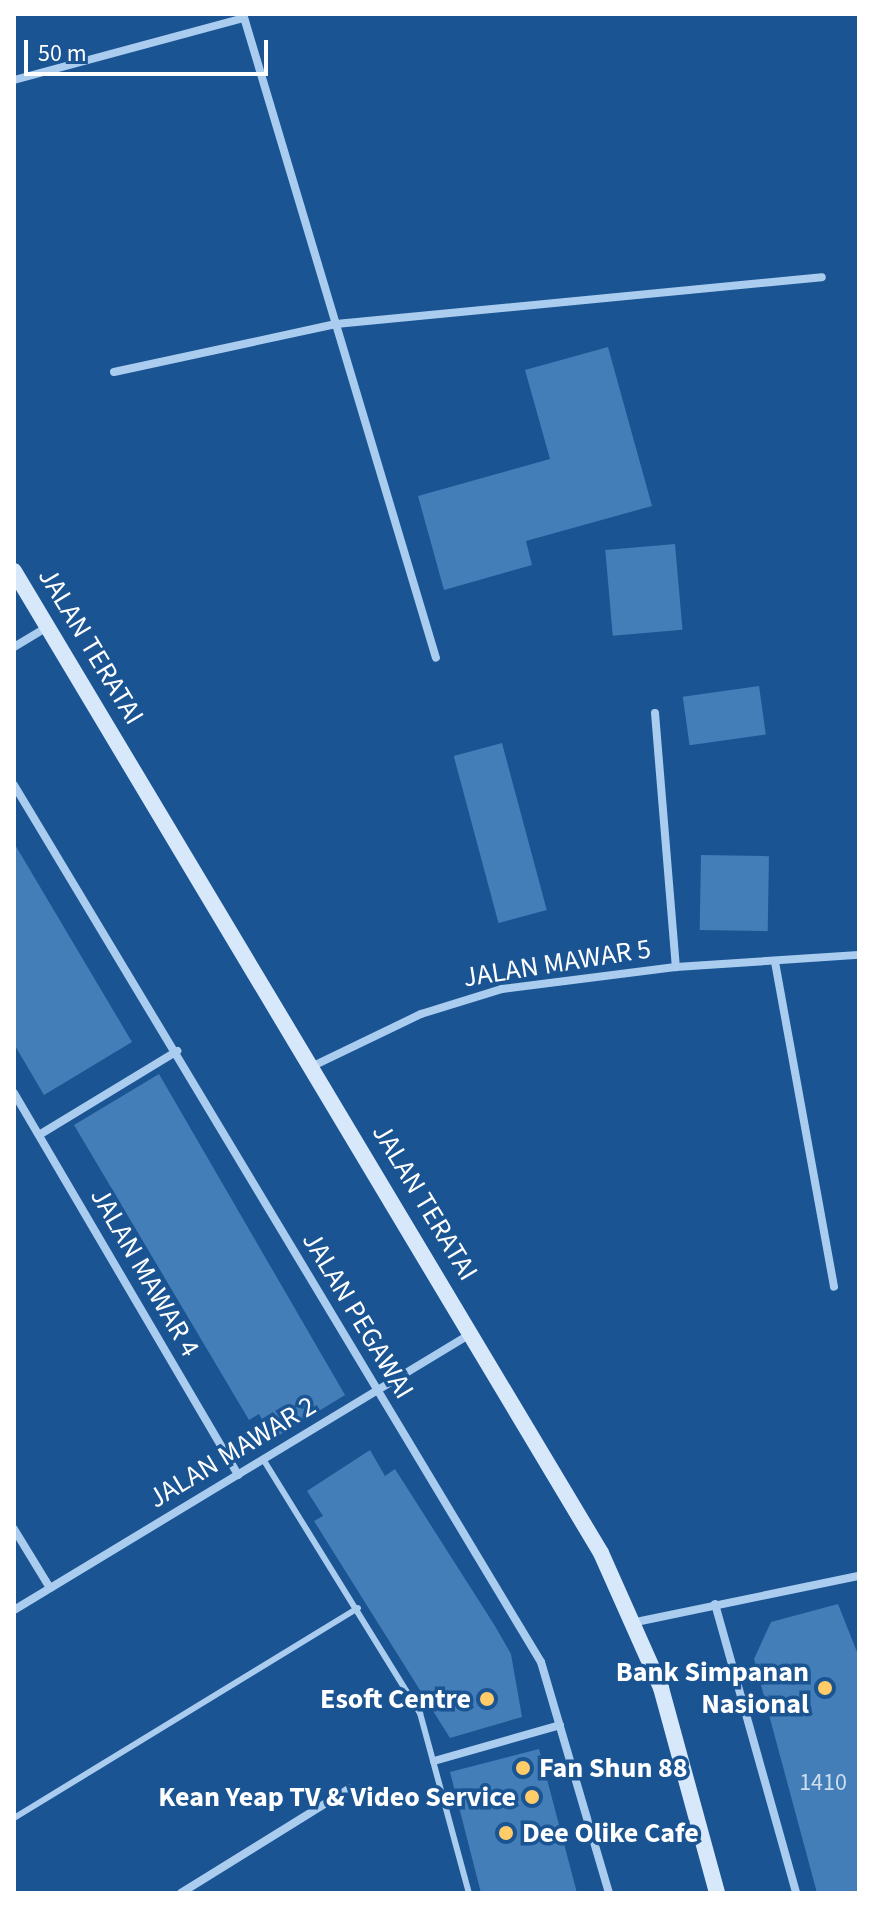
<!DOCTYPE html>
<style>
body{margin:0}
#map{position:relative;width:873px;height:1907px;overflow:hidden;background:#1a5492;font-family:"Source Sans 3",sans-serif}
div>[style]{position:absolute}
.building>*{inset:0;background:#437eb9;transform-origin:0 0}
.lane>*{height:6px;margin:-3px;padding:0 3px;transform-origin:3px;border-radius:3px;background:#aaccef}
.street>*{height:8px;margin:-4px;padding:0 4px;transform-origin:4px;border-radius:4px;background:#aaccef}
.secondary>*{height:16px;margin:-8px;padding:0 8px;transform-origin:8px;border-radius:8px;background:#d7e8fb}
.dots>*{width:22px;height:22px;translate:-50% -50%;box-sizing:border-box;border:4px solid #1a5492;border-radius:50%}
span{translate:-50% -50%;white-space:nowrap;text-align:center;line-height:1.15;-webkit-text-stroke:7px #1a5492;paint-order:stroke}
.number-label{font-size:24px;color:#d0dfee}
.number-label span{-webkit-text-stroke-width:0}
.street-label{font-size:28px;color:#fff}
.poi-label{font-size:28px;color:#fff;font-weight:700}
.right{translate:-100% -50%;text-align:right}
.left{translate:0 -50%;text-align:left}
.frame{position:absolute;inset:0;border:16px solid #fff;pointer-events:none}
.scale{position:absolute;left:24px;top:40px;width:244px;height:36px;box-sizing:border-box;border:4px solid #fff;border-top:0;padding-left:10px;font-size:24px;line-height:28px;white-space:nowrap;color:#fff;-webkit-text-stroke:6px #1a5492;paint-order:stroke}
</style>
<div id="map">
<div class="building">
<i style="clip-path:polygon(608px 347px,652px 506px,526px 541px,532px 565px,444px 590px,418px 496px,550px 459px,525px 370px)"></i>
<i style="left:675px;top:544px;width:86px;height:70px;rotate:85deg"></i>
<i style="left:759px;top:686px;width:49px;height:77px;rotate:82deg"></i>
<i style="left:502px;top:743px;width:173px;height:50px;rotate:75deg"></i>
<i style="clip-path:polygon(14px 843px,132px 1042px,44px 1095px,14px 1044px)"></i>
<i style="left:701px;top:855px;width:68px;height:75px;rotate:1deg"></i>
<i style="clip-path:polygon(159px 1074px,345px 1395px,273px 1439px,259px 1414px,249px 1420px,74px 1125px)"></i>
<i style="clip-path:polygon(370px 1450px,385px 1476px,395px 1469px,495px 1626px,511px 1654px,522px 1717px,450px 1738px,314px 1521px,323px 1516px,307px 1491px)"></i>
<i style="clip-path:polygon(838px 1604px,859px 1657px,859px 1893px,817px 1893px,754px 1659px,771px 1622px)"></i>
<i style="clip-path:polygon(539px 1749px,577px 1893px,481px 1893px,450px 1772px)"></i>
</div>
<div class="lane">
<i style="left:263px;top:1459px;width:299px;rotate:58.3deg"></i>
<i style="left:420px;top:1713px;width:187px;rotate:74.8deg"></i>
<i style="left:14px;top:1818px;width:403px;rotate:-31.4deg"></i>
</div>
<div class="street">
<i style="left:243px;top:14px;width:672px;rotate:73.32deg"></i>
<i style="left:14px;top:80px;width:238px;rotate:-15.1deg"></i>
<i style="left:114px;top:372px;width:227px;rotate:-12.2deg"></i>
<i style="left:336px;top:324px;width:488px;rotate:-5.5deg"></i>
<i style="left:14px;top:647px;width:41px;rotate:-31deg"></i>
<i style="left:655px;top:713px;width:255px;rotate:85.3deg"></i>
<i style="left:14px;top:785px;width:1023px;rotate:59deg"></i>
<i style="left:541px;top:1662px;width:241px;rotate:73.6deg"></i>
<i style="left:775px;top:962px;width:330px;rotate:79.7deg"></i>
<i style="left:313px;top:1066px;width:120px;rotate:-25.7deg"></i>
<i style="left:421px;top:1014px;width:85px;rotate:-17.2deg"></i>
<i style="left:502px;top:989px;width:175px;rotate:-7.2deg"></i>
<i style="left:676px;top:967px;width:183px;rotate:-3.8deg"></i>
<i style="left:14px;top:1093px;width:443px;rotate:59.6deg"></i>
<i style="left:39px;top:1135px;width:162px;rotate:-31.3deg"></i>
<i style="left:14px;top:1529px;width:69px;rotate:58.6deg"></i>
<i style="left:715px;top:1604px;width:300px;rotate:74.3deg"></i>
<i style="left:14px;top:1610px;width:535px;rotate:-31.17deg"></i>
<i style="left:636px;top:1622px;width:228px;rotate:-11.7deg"></i>
<i style="left:434px;top:1761px;width:131px;rotate:-15.9deg"></i>
<i style="left:181px;top:1893px;width:198px;rotate:-31.8deg"></i>
</div>
<div class="secondary">
<i style="left:14px;top:571px;width:1144px;rotate:59.13deg"></i>
<i style="left:601px;top:1553px;width:148px;rotate:66deg"></i>
<i style="left:661px;top:1688px;width:213px;rotate:74.7deg"></i>
</div>
<div class="dots">
<i style="left:825px;top:1688px;background:#ffcc68"></i>
<i style="left:487px;top:1699px;background:#ffcc68"></i>
<i style="left:523px;top:1768px;background:#ffcc68"></i>
<i style="left:532px;top:1797px;background:#ffcc68"></i>
<i style="left:506px;top:1833px;background:#ffcc68"></i>
</div>
<div class="number-label">
<span style="left:823px;top:1783px">1410</span>
</div>
<div class="street-label">
<span style="left:91px;top:646px;rotate:59deg">JALAN TERATAI</span>
<span style="left:557px;top:963px;rotate:-9deg">JALAN MAWAR 5</span>
<span style="left:425px;top:1202px;rotate:59deg">JALAN TERATAI</span>
<span style="left:145px;top:1272px;rotate:60deg">JALAN MAWAR 4</span>
<span style="left:358px;top:1315px;rotate:59deg">JALAN PEGAWAI</span>
<span style="left:232px;top:1452px;rotate:-31deg">JALAN MAWAR 2</span>
</div>
<div class="poi-label">
<span class="right" style="left:809px;top:1688px">Bank Simpanan<br>Nasional</span>
<span class="right" style="left:471px;top:1699px">Esoft Centre</span>
<span class="left" style="left:539px;top:1768px">Fan Shun 88</span>
<span class="right" style="left:516px;top:1797px">Kean Yeap TV &amp; Video Service</span>
<span class="left" style="left:522px;top:1833px">Dee Olike Cafe</span>
</div>
<div class="frame"></div>
<div class="scale">50 m</div>
</div>
